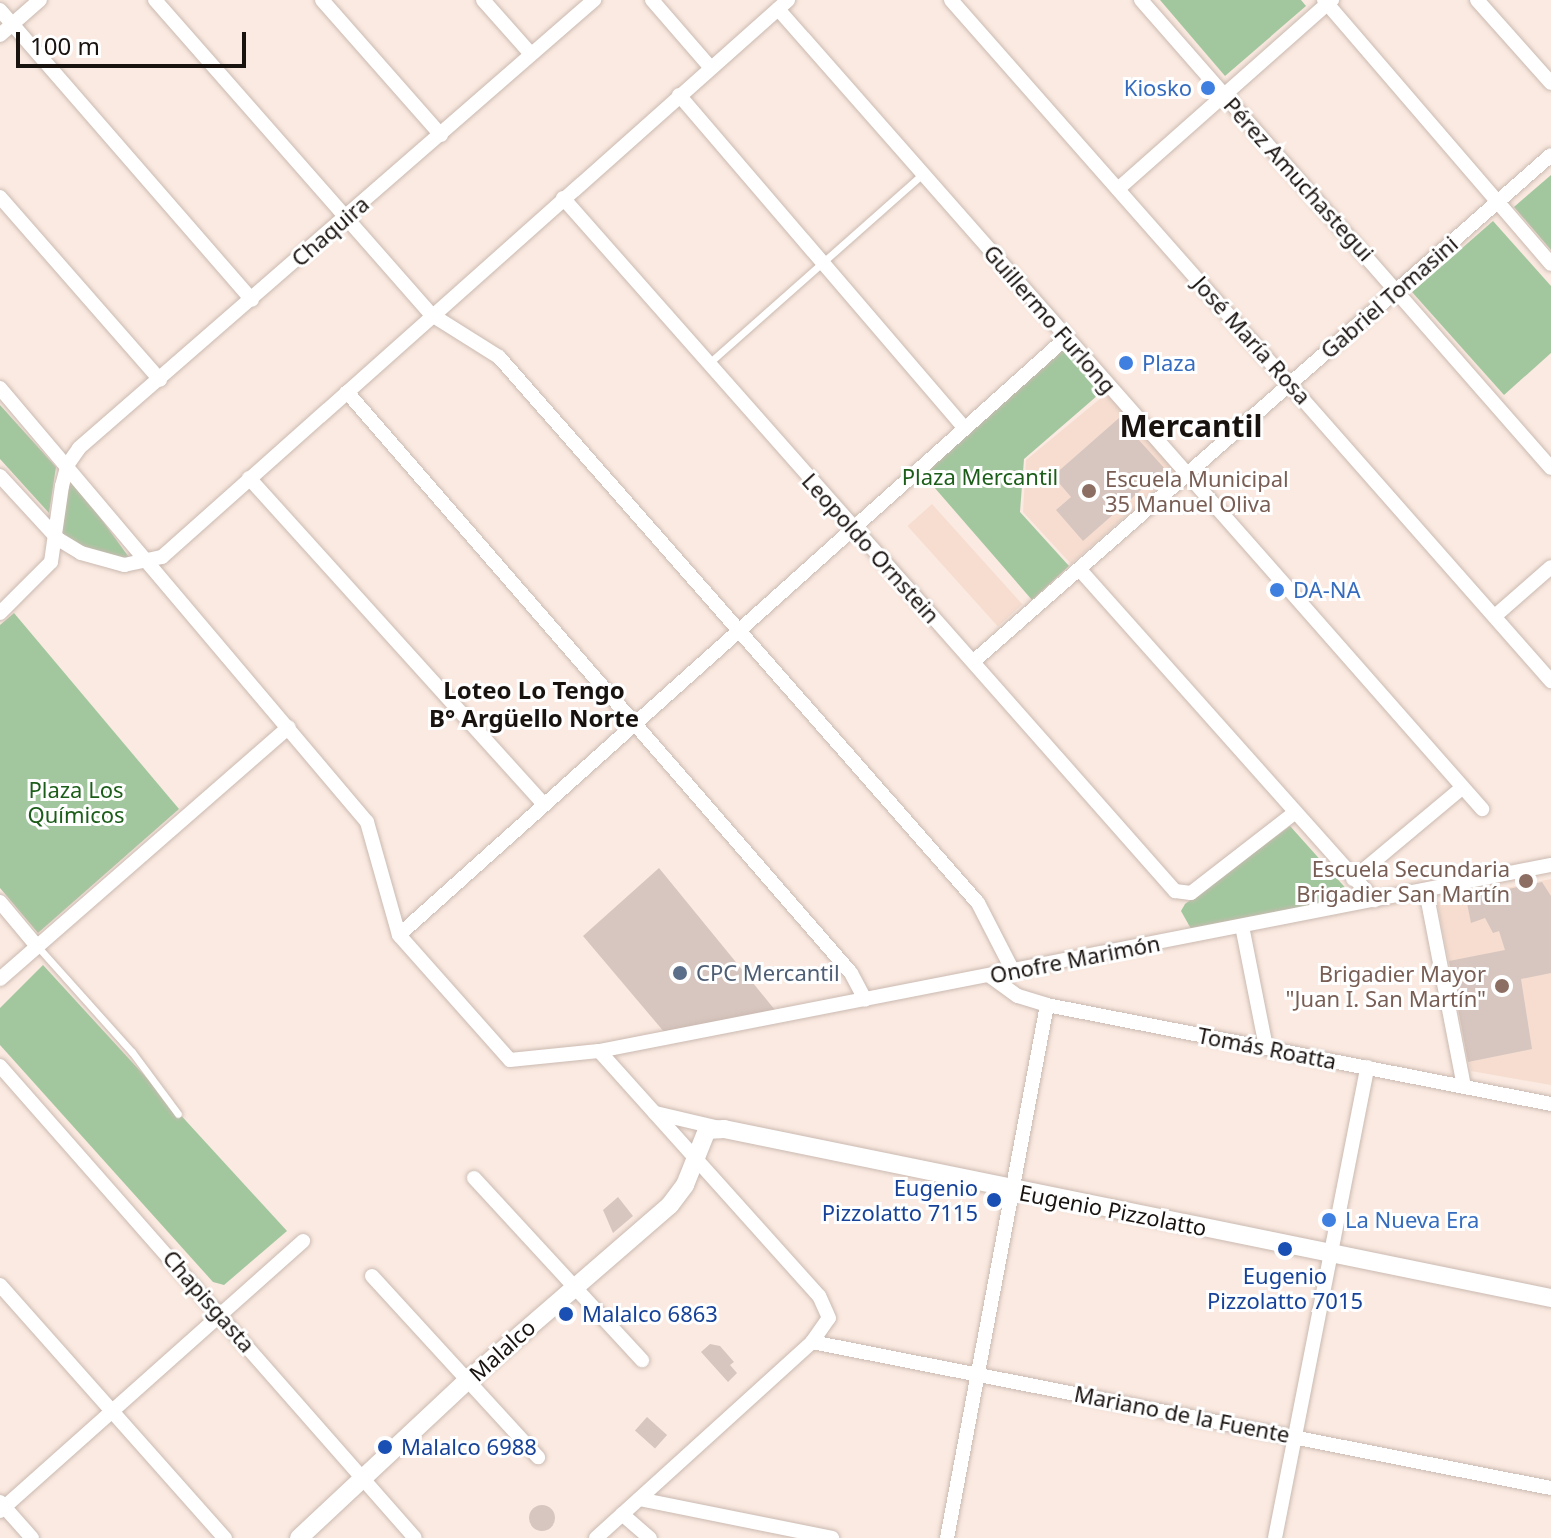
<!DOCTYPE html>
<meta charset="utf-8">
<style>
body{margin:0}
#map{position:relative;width:1551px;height:1538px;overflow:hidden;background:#fbeae1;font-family:"Noto Sans",sans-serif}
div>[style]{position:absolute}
.built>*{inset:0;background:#f6ddd0;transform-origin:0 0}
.green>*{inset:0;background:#a2c79e}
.building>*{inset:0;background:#d7c6bf;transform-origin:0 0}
.round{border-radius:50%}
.roads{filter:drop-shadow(0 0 2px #cabab1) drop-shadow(0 0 2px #cabab1)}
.service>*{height:7px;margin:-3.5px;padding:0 3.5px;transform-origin:3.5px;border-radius:3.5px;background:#fff}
.minor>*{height:14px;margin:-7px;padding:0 7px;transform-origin:7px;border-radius:7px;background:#fff}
.secondary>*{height:18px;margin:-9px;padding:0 9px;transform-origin:9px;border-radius:9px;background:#fff}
.dots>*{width:22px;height:22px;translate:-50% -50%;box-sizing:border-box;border:4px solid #fff;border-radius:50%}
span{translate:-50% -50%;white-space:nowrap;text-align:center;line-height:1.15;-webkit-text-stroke:6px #fff;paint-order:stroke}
.shop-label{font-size:22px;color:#366cbe}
.right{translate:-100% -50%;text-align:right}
.left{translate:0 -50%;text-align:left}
.street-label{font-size:22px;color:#191310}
.park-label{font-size:22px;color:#1c5e19}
.education-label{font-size:22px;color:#785e54}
.service-label{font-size:22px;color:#4e5e75}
.transit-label{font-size:22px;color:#164399}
.neighbourhood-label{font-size:24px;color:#191310;font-weight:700}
.district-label{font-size:30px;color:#191310;font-weight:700}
.scale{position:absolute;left:16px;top:32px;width:230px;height:36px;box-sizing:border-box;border:4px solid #191310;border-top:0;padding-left:10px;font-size:24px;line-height:28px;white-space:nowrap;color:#191310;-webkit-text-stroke:6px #fff;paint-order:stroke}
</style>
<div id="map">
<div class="built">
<i style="clip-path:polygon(1107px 393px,1177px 471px,1071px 564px,1023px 512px,1026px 460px)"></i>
<i style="left:932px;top:504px;width:135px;height:33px;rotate:48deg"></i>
<i style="clip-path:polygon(1551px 879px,1551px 1085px,1471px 1071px,1437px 902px)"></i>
</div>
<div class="green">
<i style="clip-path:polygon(1160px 0,1301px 0,1306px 6px,1225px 76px)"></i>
<i style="clip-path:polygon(1551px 175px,1551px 250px,1514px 207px)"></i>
<i style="clip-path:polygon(1493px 221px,1551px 286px,1551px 353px,1504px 395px,1412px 292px)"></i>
<i style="clip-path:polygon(1066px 344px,1105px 389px,1024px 459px,1020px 512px,1069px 566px,1032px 600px,921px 472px)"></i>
<i style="clip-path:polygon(0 405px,56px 467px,49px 513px,0 459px)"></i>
<i style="clip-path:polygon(70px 476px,131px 560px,107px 557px,61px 537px)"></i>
<i style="clip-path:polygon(14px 613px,179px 809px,38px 933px,0 888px,0 625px)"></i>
<i style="clip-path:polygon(1290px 826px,1359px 903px,1195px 936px,1181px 911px,1185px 904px)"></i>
<i style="clip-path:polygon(43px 965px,287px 1231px,224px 1285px,213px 1282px,0 1045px,0 1008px)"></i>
</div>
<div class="building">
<i style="clip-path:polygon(1119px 418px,1165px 469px,1083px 541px,1056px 510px,1071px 497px,1053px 476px)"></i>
<i style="clip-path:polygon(659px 868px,775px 1010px,665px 1033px,583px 936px)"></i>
<i style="clip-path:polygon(1542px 882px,1551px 896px,1551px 973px,1521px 979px,1532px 1049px,1468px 1062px,1449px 961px,1505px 950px,1499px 931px,1493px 933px,1485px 918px,1471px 923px,1466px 898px)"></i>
<i style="clip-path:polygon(618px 1197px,633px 1216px,613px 1233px,603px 1210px)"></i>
<i style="clip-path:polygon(710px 1344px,720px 1346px,734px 1362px,730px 1365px,737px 1373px,728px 1382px,701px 1352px)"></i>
<i style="left:647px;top:1417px;width:27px;height:18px;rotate:42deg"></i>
<i class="round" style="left:529px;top:1505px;width:26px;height:26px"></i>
</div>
<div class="roads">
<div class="service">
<i style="left:709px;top:363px;width:286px;rotate:-41.5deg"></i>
<i style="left:38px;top:947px;width:141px;rotate:48.2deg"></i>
<i style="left:132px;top:1052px;width:77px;rotate:53.4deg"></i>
</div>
<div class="minor">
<i style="left:155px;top:0;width:419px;rotate:48.7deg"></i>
<i style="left:432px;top:315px;width:79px;rotate:32.1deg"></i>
<i style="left:499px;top:357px;width:726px;rotate:48.74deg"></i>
<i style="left:978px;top:903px;width:76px;rotate:62.8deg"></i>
<i style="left:322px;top:0;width:180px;rotate:48.6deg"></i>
<i style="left:483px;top:0;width:72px;rotate:48.4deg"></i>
<i style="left:652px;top:0;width:89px;rotate:49.1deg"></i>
<i style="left:951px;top:0;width:908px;rotate:48.62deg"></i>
<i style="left:1141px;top:0;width:622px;rotate:48.78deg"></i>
<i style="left:1324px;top:0;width:348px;rotate:49.3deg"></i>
<i style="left:1477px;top:0;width:111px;rotate:48.3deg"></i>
<i style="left:778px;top:9px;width:1066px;rotate:48.65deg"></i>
<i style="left:0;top:10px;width:384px;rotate:49deg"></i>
<i style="left:0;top:35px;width:53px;rotate:-41.2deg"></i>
<i style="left:679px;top:95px;width:438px;rotate:49.4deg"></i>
<i style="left:1118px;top:189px;width:286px;rotate:-41.5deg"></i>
<i style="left:0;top:197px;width:243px;rotate:48.8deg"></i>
<i style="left:563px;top:198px;width:925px;rotate:48.55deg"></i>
<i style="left:1175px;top:891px;width:16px;rotate:7deg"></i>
<i style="left:1191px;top:893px;width:129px;rotate:-37.8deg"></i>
<i style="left:0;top:388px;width:568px;rotate:49.78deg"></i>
<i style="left:367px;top:822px;width:117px;rotate:74.2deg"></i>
<i style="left:399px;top:935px;width:167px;rotate:48.4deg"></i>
<i style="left:510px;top:1060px;width:89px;rotate:-5.8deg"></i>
<i style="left:599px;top:1051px;width:970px;rotate:-11.06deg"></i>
<i style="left:347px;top:392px;width:769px;rotate:49.06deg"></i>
<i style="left:851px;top:973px;width:30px;rotate:62deg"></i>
<i style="left:0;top:476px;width:86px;rotate:47.4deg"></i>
<i style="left:58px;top:539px;width:27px;rotate:31deg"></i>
<i style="left:81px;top:553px;width:45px;rotate:15.6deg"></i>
<i style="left:124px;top:565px;width:39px;rotate:-12deg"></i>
<i style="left:162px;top:557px;width:838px;rotate:-41.66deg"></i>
<i style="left:249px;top:478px;width:440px;rotate:47.9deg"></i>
<i style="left:1081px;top:571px;width:441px;rotate:48.3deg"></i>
<i style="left:0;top:613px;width:72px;rotate:-45deg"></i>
<i style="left:51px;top:562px;width:77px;rotate:-81.8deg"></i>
<i style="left:62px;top:486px;width:23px;rotate:-75deg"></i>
<i style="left:68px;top:464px;width:19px;rotate:-55deg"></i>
<i style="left:79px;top:448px;width:683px;rotate:-41.02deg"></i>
<i style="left:1495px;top:616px;width:74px;rotate:-41.2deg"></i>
<i style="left:974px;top:661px;width:767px;rotate:-41.25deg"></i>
<i style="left:1353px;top:879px;width:142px;rotate:-39.9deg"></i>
<i style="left:1426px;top:891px;width:199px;rotate:79deg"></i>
<i style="left:0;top:902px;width:56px;rotate:50.1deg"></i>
<i style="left:1242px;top:926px;width:123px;rotate:78.8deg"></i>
<i style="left:399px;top:935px;width:895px;rotate:-41.83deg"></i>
<i style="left:990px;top:976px;width:34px;rotate:36deg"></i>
<i style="left:1018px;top:996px;width:30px;rotate:17deg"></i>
<i style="left:1047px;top:1005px;width:514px;rotate:11.11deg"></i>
<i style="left:0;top:979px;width:383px;rotate:-41.1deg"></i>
<i style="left:0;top:1066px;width:628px;rotate:48.68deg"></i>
<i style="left:655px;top:1113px;width:66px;rotate:13.2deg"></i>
<i style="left:474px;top:1178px;width:248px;rotate:47.3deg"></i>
<i style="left:372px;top:1276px;width:246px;rotate:47.5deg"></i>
<i style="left:0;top:1285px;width:339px;rotate:48.4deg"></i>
<i style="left:812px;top:1342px;width:753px;rotate:11.18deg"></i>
<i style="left:639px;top:1499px;width:197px;rotate:11.4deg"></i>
<i style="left:0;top:1502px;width:48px;rotate:48.4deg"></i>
<i style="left:0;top:1511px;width:406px;rotate:-41.7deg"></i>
<i style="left:622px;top:1514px;width:37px;rotate:41deg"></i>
<i style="left:596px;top:1538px;width:292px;rotate:-42.2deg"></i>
<i style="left:812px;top:1342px;width:29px;rotate:-55deg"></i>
<i style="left:829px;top:1318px;width:24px;rotate:-114deg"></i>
<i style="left:819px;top:1296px;width:329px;rotate:-131.9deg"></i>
<i style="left:947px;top:1538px;width:542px;rotate:-79.37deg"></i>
<i style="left:1275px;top:1538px;width:480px;rotate:-78.9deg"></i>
</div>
<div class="secondary">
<i style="left:299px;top:1538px;width:231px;rotate:-43.1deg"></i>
<i style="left:468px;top:1380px;width:267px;rotate:-40.9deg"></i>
<i style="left:670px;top:1205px;width:25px;rotate:-53deg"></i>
<i style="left:685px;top:1185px;width:59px;rotate:-68.2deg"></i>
<i style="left:707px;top:1130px;width:17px;rotate:-3deg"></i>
<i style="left:724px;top:1129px;width:844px;rotate:11.55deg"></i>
</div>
</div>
<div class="dots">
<i style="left:1208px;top:88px;background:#3f7fe0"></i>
<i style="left:1126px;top:363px;background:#3f7fe0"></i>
<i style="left:1089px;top:491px;background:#8d6e63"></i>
<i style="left:1277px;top:590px;background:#3f7fe0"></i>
<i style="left:1526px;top:881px;background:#8d6e63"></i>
<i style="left:680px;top:973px;background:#5c6f8a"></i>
<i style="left:1502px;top:986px;background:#8d6e63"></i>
<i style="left:994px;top:1200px;background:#1a4fb4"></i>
<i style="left:1329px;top:1220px;background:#3f7fe0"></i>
<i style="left:1285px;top:1249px;background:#1a4fb4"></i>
<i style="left:566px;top:1314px;background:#1a4fb4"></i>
<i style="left:385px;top:1447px;background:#1a4fb4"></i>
</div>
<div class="shop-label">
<span class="right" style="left:1192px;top:88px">Kiosko</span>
<span class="left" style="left:1142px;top:363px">Plaza</span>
<span class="left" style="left:1293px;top:590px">DA-NA</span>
<span class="left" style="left:1345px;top:1220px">La Nueva Era</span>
</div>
<div class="street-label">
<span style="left:1299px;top:179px;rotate:48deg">Pérez Amuchastegui</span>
<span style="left:330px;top:231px;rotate:-41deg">Chaquira</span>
<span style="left:1389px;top:297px;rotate:-41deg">Gabriel Tomasini</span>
<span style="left:1050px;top:319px;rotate:49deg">Guillermo Furlong</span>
<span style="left:1252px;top:340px;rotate:48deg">José María Rosa</span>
<span style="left:871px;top:548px;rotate:48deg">Leopoldo Ornstein</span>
<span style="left:1075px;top:959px;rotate:-11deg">Onofre Marimón</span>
<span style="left:1267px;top:1048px;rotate:11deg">Tomás Roatta</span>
<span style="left:1113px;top:1210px;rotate:11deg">Eugenio Pizzolatto</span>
<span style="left:209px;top:1301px;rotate:49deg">Chapisgasta</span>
<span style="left:502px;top:1350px;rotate:-42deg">Malalco</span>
<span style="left:1182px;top:1414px;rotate:11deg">Mariano de la Fuente</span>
</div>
<div class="park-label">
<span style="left:980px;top:477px">Plaza Mercantil</span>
<span style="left:76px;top:802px">Plaza Los<br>Químicos</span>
</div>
<div class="education-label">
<span class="left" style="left:1105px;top:491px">Escuela Municipal<br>35 Manuel Oliva</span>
<span class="right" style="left:1510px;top:881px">Escuela Secundaria<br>Brigadier San Martín</span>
<span class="right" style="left:1486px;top:986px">Brigadier Mayor<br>"Juan I. San Martín"</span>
</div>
<div class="service-label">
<span class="left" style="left:696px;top:973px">CPC Mercantil</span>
</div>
<div class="transit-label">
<span class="right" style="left:978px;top:1200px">Eugenio<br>Pizzolatto 7115</span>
<span style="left:1285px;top:1288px">Eugenio<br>Pizzolatto 7015</span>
<span class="left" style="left:582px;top:1314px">Malalco 6863</span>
<span class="left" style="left:401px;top:1447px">Malalco 6988</span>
</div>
<div class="neighbourhood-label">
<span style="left:534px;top:704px">Loteo Lo Tengo<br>B° Argüello Norte</span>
</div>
<div class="district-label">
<span style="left:1191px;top:426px">Mercantil</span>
</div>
<div class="scale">100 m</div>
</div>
